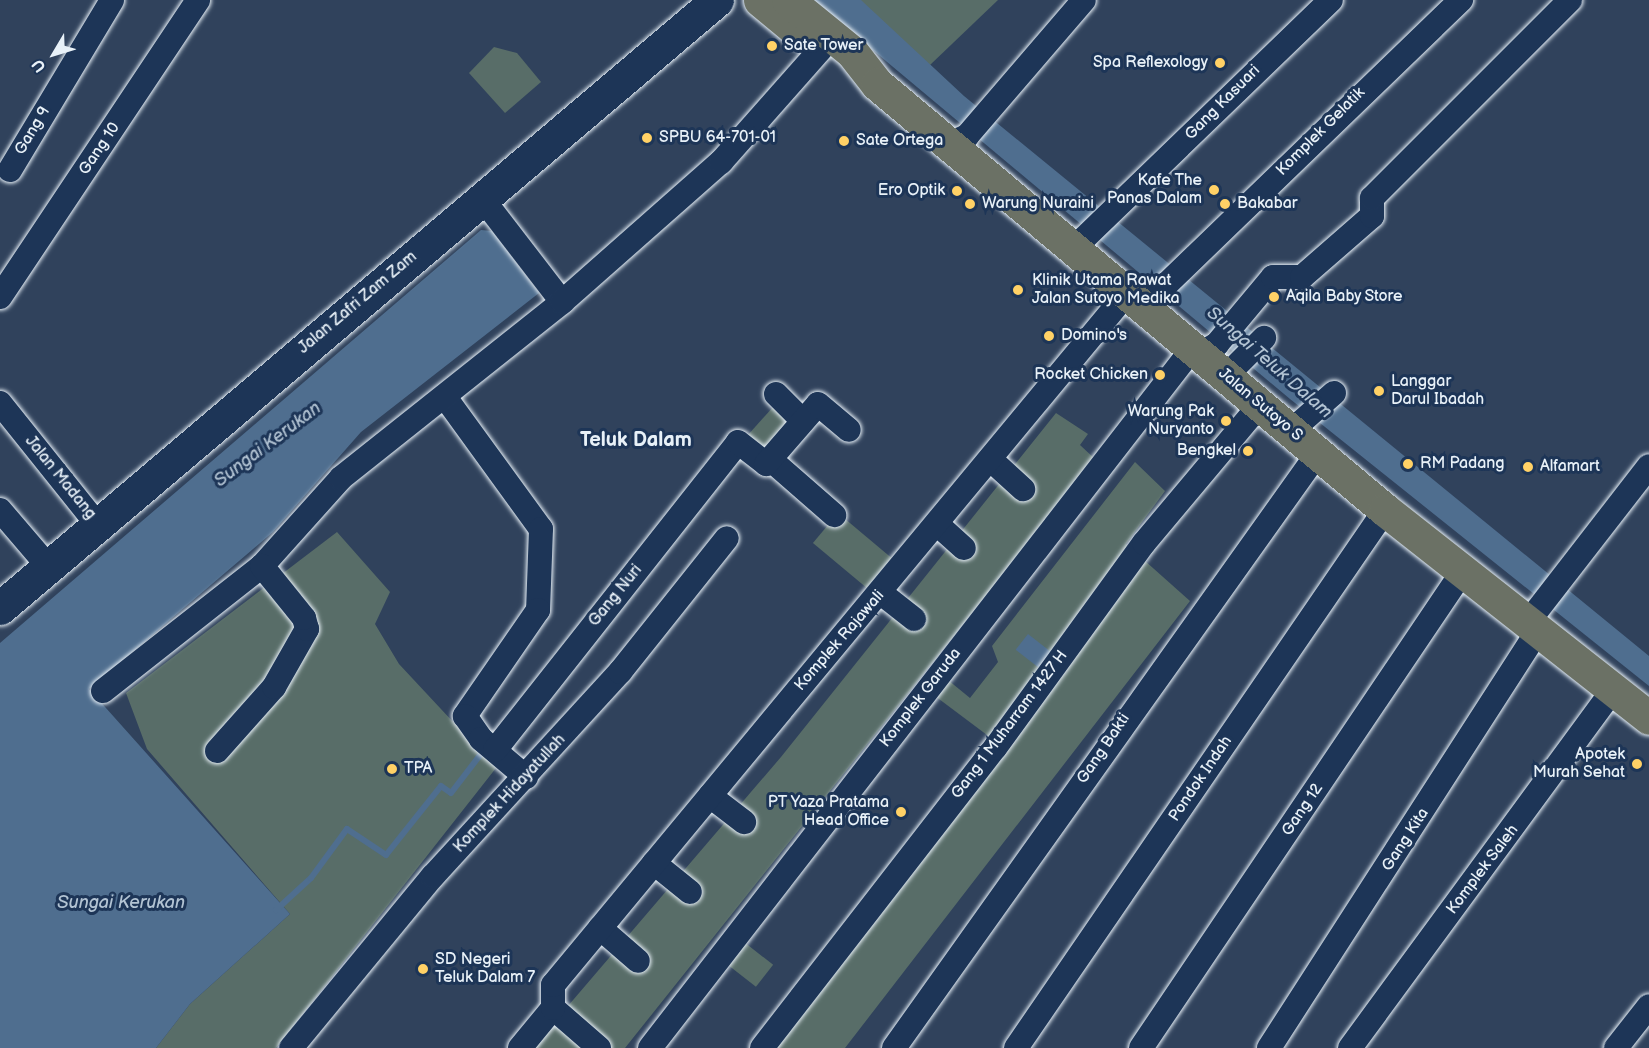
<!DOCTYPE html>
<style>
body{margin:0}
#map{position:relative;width:1649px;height:1048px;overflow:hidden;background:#30425c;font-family:"Balsamiq Sans",sans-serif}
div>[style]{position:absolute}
.green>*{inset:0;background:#586d68;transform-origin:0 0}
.water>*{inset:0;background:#4f6e8f;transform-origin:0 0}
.stream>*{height:6px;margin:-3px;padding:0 3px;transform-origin:3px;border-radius:3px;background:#4f6e8f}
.roads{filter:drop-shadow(0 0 2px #e8f1f8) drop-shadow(0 0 2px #e8f1f8)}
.street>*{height:24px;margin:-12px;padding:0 12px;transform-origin:12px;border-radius:12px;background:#1d3557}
.secondary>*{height:33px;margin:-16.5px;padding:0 16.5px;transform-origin:16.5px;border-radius:16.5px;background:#1d3557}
.highway>*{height:33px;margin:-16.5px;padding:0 16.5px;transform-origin:16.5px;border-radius:16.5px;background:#6b7165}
.dots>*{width:16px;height:16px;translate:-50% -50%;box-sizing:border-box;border:3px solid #1d3557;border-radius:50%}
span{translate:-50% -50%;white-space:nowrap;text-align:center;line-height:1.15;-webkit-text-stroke:6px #1d3557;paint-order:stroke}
.poi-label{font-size:16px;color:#e8f1f8}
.left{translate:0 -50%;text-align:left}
.right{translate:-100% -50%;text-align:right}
.street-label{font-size:16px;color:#e8f1f8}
.water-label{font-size:18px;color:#b2c3d3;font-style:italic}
.quarter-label{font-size:20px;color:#e8f1f8;font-weight:700}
.north{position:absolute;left:24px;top:24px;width:60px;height:60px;-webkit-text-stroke:4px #1d3557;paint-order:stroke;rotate:232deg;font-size:16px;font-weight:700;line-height:24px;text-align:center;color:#e8f1f8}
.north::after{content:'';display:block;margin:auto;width:21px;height:27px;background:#e8f1f8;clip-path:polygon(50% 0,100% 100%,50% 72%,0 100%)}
</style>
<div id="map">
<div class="green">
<i style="clip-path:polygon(850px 0,998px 0,930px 65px)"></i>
<i style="clip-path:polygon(494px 47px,517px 53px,541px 82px,505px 113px,469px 73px)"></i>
<i style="left:774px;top:406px;width:30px;height:48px;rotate:42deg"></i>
<i style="clip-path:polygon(1056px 413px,1088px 434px,1080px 445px,1095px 459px,625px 1048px,532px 1048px,781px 757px)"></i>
<i style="clip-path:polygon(1135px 462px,1165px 491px,1126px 544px,1190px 601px,845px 1048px,774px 1048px,999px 744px,935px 696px,948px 680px,970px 698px,998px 662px,992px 646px)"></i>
<i style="left:838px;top:513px;width:70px;height:39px;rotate:40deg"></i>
<i style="clip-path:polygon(337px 532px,390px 592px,375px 624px,399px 664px,496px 768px,276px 1048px,156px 1048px,190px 1004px,290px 914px,147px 749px,126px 693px)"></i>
<i style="left:744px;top:942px;width:37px;height:28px;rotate:38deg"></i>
</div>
<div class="water">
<i style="clip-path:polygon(813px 0,861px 0,964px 96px,1649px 656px,1649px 686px,1290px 399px)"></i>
<i style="clip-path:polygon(481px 230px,492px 231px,539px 293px,361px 432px,273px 532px,89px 689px,290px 914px,190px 1004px,156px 1048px,0 1048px,0 643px)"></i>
<i style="left:1028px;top:634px;width:33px;height:20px;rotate:38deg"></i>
</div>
<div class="stream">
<i style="left:276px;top:910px;width:47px;rotate:-42.4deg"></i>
<i style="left:311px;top:878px;width:61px;rotate:-53.7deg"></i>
<i style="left:347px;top:829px;width:47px;rotate:33.7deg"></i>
<i style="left:386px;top:855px;width:88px;rotate:-51.4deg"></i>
<i style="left:441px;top:786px;width:12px;rotate:35deg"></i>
<i style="left:451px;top:793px;width:54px;rotate:-52.5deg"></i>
</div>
<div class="roads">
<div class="street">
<i style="left:949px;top:144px;width:20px;rotate:-24deg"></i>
<i style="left:967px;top:136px;width:179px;rotate:-49.3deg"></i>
<i style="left:10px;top:170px;width:198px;rotate:-59deg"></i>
<i style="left:482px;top:198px;width:131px;rotate:52.4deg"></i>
<i style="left:1074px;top:248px;width:357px;rotate:-44deg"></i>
<i style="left:0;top:297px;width:357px;rotate:-56.3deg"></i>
<i style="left:1144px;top:306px;width:441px;rotate:-44deg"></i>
<i style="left:1200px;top:354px;width:20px;rotate:-30deg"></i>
<i style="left:1217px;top:344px;width:87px;rotate:-50.1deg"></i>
<i style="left:1273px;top:277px;width:29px"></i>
<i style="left:1302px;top:277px;width:93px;rotate:-41.1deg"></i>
<i style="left:1372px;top:216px;width:18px;rotate:-90deg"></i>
<i style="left:1372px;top:198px;width:280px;rotate:-45deg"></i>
<i style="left:1226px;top:376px;width:54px;rotate:-45deg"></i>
<i style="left:776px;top:394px;width:38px;rotate:45deg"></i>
<i style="left:445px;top:397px;width:163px;rotate:54deg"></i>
<i style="left:541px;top:529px;width:81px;rotate:92.1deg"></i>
<i style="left:538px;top:610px;width:129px;rotate:124.6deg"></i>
<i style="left:465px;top:716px;width:28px;rotate:55deg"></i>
<i style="left:481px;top:739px;width:59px;rotate:40.2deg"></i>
<i style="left:0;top:403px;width:155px;rotate:51.3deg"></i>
<i style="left:1292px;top:430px;width:56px;rotate:-41.4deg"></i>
<i style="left:990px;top:459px;width:45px;rotate:42.3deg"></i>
<i style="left:771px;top:460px;width:84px;rotate:41.1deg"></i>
<i style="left:0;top:510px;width:74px;rotate:49.4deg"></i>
<i style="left:937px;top:524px;width:36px;rotate:42deg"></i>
<i style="left:881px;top:593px;width:42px;rotate:38.2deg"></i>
<i style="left:1528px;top:622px;width:197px;rotate:-52.2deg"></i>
<i style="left:103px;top:691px;width:202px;rotate:-38.2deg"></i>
<i style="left:262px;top:566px;width:118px;rotate:-48.1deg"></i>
<i style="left:341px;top:478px;width:283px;rotate:-38.5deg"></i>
<i style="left:562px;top:302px;width:212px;rotate:-41.4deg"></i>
<i style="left:721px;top:162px;width:151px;rotate:-48.5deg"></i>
<i style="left:495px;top:750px;width:392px;rotate:-51.7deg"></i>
<i style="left:738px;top:442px;width:36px;rotate:38deg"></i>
<i style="left:766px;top:464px;width:79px;rotate:-49.1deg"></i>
<i style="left:818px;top:404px;width:40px;rotate:40deg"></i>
<i style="left:217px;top:751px;width:86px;rotate:-48.3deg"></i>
<i style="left:274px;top:687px;width:67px;rotate:-60.4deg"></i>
<i style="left:307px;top:629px;width:11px;rotate:-105deg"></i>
<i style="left:304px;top:618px;width:67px;rotate:-128.9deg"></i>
<i style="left:710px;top:796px;width:43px;rotate:37.4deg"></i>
<i style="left:654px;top:863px;width:46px;rotate:38.9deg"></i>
<i style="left:600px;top:928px;width:50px;rotate:41deg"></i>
<i style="left:553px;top:1008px;width:61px;rotate:41deg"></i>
<i style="left:291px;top:1048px;width:223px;rotate:-50.5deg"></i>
<i style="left:433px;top:876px;width:277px;rotate:-47.5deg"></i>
<i style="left:620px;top:672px;width:171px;rotate:-51.4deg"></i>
<i style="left:520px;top:1048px;width:52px;rotate:-50.5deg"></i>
<i style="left:553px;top:1008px;width:23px;rotate:-90deg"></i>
<i style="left:553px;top:985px;width:899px;rotate:-50.32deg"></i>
<i style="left:650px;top:1048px;width:886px;rotate:-52.2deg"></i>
<i style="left:762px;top:1048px;width:380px;rotate:-52.2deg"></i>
<i style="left:995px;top:748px;width:253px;rotate:-54deg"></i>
<i style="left:1144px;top:543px;width:180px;rotate:-50deg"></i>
<i style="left:894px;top:1048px;width:731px;rotate:-54.53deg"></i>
<i style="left:1016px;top:1048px;width:652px;rotate:-55.55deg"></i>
<i style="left:1141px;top:1048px;width:576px;rotate:-55.98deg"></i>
<i style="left:1269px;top:1048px;width:497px;rotate:-57.2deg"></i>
<i style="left:1350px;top:1048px;width:444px;rotate:-53.7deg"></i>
<i style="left:1616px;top:1048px;width:53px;rotate:-51.8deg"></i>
</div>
<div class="secondary">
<i style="left:0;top:608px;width:940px;rotate:-40.3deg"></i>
</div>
<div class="highway">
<i style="left:760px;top:0;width:53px;rotate:39.7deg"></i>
<i style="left:788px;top:0;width:82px;rotate:39.1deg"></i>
<i style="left:852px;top:52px;width:41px;rotate:52deg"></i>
<i style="left:877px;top:84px;width:663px;rotate:39.98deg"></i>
<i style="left:1385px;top:510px;width:336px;rotate:38.2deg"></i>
</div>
</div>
<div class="dots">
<i style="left:772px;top:46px;background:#ffd166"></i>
<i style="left:1220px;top:63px;background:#ffd166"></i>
<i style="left:647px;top:138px;background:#ffd166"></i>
<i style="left:844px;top:141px;background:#ffd166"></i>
<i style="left:1214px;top:190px;background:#ffd166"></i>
<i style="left:957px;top:191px;background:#ffd166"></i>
<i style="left:970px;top:204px;background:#ffd166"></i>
<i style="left:1225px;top:204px;background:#ffd166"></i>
<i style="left:1018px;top:290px;background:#ffd166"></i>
<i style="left:1274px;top:297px;background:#ffd166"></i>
<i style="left:1049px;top:336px;background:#ffd166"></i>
<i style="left:1160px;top:375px;background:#ffd166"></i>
<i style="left:1379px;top:391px;background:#ffd166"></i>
<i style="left:1226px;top:421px;background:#ffd166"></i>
<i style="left:1248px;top:451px;background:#ffd166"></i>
<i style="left:1408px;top:464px;background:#ffd166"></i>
<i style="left:1528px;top:467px;background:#ffd166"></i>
<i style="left:1637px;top:764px;background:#ffd166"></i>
<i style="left:392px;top:769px;background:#ffd166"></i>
<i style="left:901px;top:812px;background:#ffd166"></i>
<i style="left:423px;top:969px;background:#ffd166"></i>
</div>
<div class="poi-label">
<span class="left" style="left:784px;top:46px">Sate Tower</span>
<span class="right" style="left:1208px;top:63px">Spa Reflexology</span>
<span class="left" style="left:659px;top:138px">SPBU 64-701-01</span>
<span class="left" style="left:856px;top:141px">Sate Ortega</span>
<span class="right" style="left:1202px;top:190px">Kafe The<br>Panas Dalam</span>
<span class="right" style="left:945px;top:191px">Ero Optik</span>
<span class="left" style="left:982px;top:204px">Warung Nuraini</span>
<span class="left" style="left:1237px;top:204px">Bakabar</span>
<span class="left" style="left:1032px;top:290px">Klinik Utama Rawat<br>Jalan Sutoyo Medika</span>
<span class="left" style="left:1286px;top:297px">Aqila Baby Store</span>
<span class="left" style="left:1061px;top:336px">Domino's</span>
<span class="right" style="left:1148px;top:375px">Rocket Chicken</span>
<span class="left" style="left:1391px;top:391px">Langgar<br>Darul Ibadah</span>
<span class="right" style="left:1214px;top:421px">Warung Pak<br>Nuryanto</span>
<span class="right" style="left:1236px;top:451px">Bengkel</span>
<span class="left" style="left:1420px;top:464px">RM Padang</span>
<span class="left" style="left:1540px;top:467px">Alfamart</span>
<span class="right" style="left:1625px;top:764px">Apotek<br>Murah Sehat</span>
<span class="left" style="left:404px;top:769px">TPA</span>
<span class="right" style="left:889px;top:812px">PT Yaza Pratama<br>Head Office</span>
<span class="left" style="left:435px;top:969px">SD Negeri<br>Teluk Dalam 7</span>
</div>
<div class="street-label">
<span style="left:1223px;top:103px;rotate:-45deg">Gang Kasuari</span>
<span style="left:33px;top:131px;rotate:-59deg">Gang 9</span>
<span style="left:1321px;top:132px;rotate:-45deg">Komplek Gelatik</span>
<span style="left:100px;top:149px;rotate:-56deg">Gang 10</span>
<span style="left:358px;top:303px;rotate:-40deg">Jalan Zafri Zam Zam</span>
<span style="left:1260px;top:405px;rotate:40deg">Jalan Sutoyo S</span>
<span style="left:60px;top:478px;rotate:51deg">Jalan Madang</span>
<span style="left:616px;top:596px;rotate:-51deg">Gang Nuri</span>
<span style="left:840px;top:641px;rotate:-49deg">Komplek Rajawali</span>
<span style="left:921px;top:698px;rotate:-52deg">Komplek Garuda</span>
<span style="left:1010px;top:725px;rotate:-53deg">Gang 1 Muharram 1427 H</span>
<span style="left:1104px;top:749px;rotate:-56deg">Gang Bakti</span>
<span style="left:1201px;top:779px;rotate:-56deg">Pondok Indah</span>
<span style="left:510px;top:794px;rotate:-47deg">Komplek Hidayatullah</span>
<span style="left:1303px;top:810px;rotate:-56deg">Gang 12</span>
<span style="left:1406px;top:840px;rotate:-57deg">Gang Kita</span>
<span style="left:1483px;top:870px;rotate:-53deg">Komplek Saleh</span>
</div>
<div class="water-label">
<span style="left:1269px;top:363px;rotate:41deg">Sungai Teluk Dalam</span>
<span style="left:268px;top:445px;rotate:-37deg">Sungai Kerukan</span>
<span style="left:121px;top:903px">Sungai Kerukan</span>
</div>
<div class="quarter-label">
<span style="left:636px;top:440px">Teluk Dalam</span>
</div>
<div class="north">U</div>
</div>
